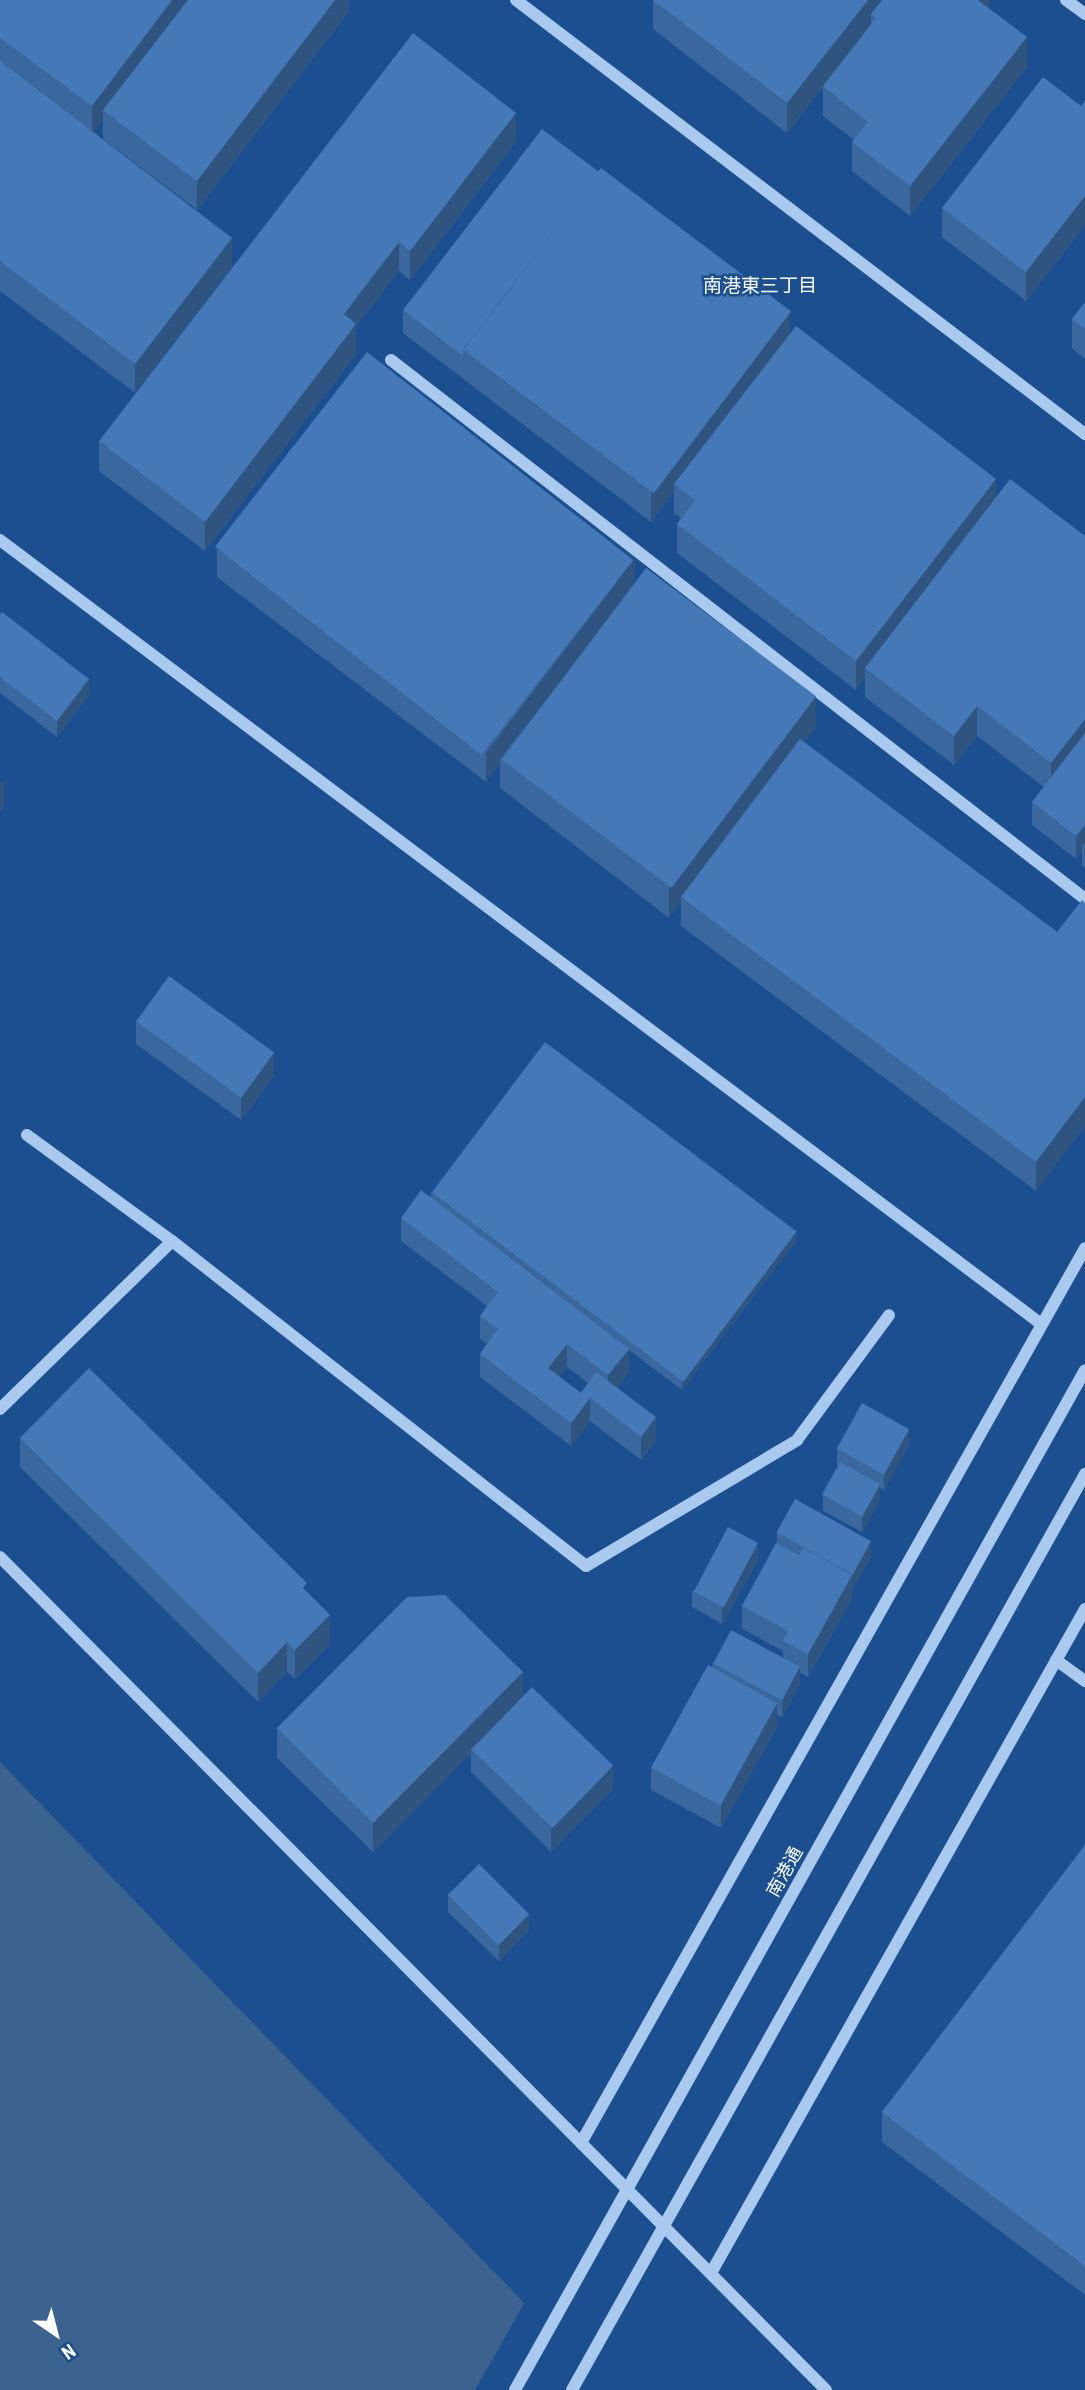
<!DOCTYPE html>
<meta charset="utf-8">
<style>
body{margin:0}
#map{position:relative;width:1085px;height:2390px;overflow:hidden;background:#1b4f8f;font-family:"Roboto Condensed","Noto Sans JP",sans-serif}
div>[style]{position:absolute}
.water>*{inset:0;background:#3c6290}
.pier>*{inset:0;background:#1b4f8f}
.minor>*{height:12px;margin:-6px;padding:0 6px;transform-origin:6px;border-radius:6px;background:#a9c9ee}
.minor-bridge>*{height:12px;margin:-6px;padding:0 6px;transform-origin:6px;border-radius:6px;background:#a9c9ee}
.wall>*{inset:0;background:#3a679d}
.shaded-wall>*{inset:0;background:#305480}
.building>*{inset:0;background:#4478b7;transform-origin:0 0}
span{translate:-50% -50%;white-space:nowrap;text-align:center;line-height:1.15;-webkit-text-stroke:5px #1b4f8f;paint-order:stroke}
.street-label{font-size:18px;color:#fff}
.neighbourhood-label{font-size:19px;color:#fff}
.north{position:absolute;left:21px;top:2299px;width:70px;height:70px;-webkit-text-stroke:5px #1b4f8f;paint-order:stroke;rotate:145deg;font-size:19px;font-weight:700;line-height:28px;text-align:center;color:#fff}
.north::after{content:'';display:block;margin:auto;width:24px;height:32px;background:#fff;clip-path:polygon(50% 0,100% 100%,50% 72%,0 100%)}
</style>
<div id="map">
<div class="water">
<i style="clip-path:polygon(0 1762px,535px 2314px,610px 2390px,0 2390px)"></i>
</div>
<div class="pier">
<i style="clip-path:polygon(526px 2300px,612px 2388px,613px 2390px,475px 2390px)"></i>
</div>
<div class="minor">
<i style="left:516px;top:0;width:716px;rotate:37.33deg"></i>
<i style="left:1066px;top:0;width:24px;rotate:36deg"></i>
<i style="left:391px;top:360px;width:879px;rotate:37.83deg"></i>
<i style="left:0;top:540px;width:1302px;rotate:36.98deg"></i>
<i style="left:27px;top:1135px;width:180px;rotate:36.2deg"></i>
<i style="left:0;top:1409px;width:240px;rotate:-44.3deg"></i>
<i style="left:172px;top:1241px;width:526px;rotate:38.13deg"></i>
<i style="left:586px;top:1566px;width:246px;rotate:-30.8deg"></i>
<i style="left:797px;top:1440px;width:155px;rotate:-53.6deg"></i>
<i style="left:0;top:1557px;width:1173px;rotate:45.24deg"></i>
<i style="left:1056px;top:1660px;width:36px;rotate:36deg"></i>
<i style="left:581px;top:2143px;width:1027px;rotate:-60.61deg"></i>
<i style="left:711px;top:2273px;width:762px;rotate:-60.61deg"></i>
</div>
<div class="minor-bridge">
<i style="left:515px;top:2390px;width:1168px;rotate:-60.8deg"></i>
<i style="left:572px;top:2390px;width:1050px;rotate:-60.75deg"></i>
</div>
<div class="wall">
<i style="clip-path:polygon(0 0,349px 0,349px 11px,197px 210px,103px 139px,103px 120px,94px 132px,232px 267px,135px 393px,0 291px)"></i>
<i style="clip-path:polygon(653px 0,990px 0,990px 6px,988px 8px,1027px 67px,910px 216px,852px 171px,852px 142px,854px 140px,823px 116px,823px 86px,848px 55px,787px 133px,653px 29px)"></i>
<i style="clip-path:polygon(1085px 101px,1085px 225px,1026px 301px,942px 237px,942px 208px,1081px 106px)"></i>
<i style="clip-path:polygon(516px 142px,410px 280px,399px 271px,356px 326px,356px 354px,205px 551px,99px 471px,99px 441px)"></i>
<i style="clip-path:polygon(1085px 302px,1085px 359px,1072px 348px,1072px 319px)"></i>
<i style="clip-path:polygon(403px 310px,790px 333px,996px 498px,1085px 536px,1085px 868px,1082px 866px,1082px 852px,1076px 859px,1032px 825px,1032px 802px,1044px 787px,977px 736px,954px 765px,865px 697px,865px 678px,856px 690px,677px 553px,677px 524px,681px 518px,674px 513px,674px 492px,651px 522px,403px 333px)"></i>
<i style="clip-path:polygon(217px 548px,635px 583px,816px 727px,804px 742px,1057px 932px,1036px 1191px,681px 926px,681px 902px,669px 918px,500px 788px,500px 763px,486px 782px,217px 577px)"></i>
<i style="clip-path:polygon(0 614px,89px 695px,57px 737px,0 693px)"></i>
<i style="clip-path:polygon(136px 1021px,274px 1076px,241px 1120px,136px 1044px)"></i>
<i style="clip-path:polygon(evenodd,431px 1192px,796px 1241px,682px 1390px,629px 1350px,629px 1372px,617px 1388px,656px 1441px,641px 1460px,590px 1421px,571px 1446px,480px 1377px,480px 1354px,487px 1344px,480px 1339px,480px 1316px,487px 1306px,401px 1241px,401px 1218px,431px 1198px,431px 1192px,567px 1367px,588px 1383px,581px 1393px,559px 1377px,567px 1367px)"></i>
<i style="clip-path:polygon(20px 1438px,307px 1592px,330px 1644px,295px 1679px,287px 1672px,258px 1702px,20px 1467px)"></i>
<i style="clip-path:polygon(909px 1445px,884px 1490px,880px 1488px,880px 1500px,862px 1532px,823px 1511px,823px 1495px,838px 1466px,837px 1465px,837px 1449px)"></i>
<i style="clip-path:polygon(777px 1532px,871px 1557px,852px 1590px,852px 1599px,808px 1677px,800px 1673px,800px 1684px,782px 1717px,777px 1715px,777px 1727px,721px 1828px,651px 1790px,651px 1767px,712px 1667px,712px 1663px,783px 1658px,783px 1651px,742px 1629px,742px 1606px,777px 1543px)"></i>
<i style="clip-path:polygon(758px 1560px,722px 1624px,692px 1607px,692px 1591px)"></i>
<i style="clip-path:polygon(523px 1697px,613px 1789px,551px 1852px,471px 1772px,471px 1753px,373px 1852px,277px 1758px,277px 1728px)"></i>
<i style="clip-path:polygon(1085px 1845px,1085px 2295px,882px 2142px,882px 2112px)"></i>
<i style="clip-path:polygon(448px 1895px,529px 1930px,499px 1961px,448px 1912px)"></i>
</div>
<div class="shaded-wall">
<i style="clip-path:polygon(172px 0,194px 0,103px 110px,103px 120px,92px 136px,92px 106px)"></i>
<i style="clip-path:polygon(335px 0,349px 0,349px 11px,197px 210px,197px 181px)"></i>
<i style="clip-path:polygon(868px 0,890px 0,871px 14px,871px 25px,787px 133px,787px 103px)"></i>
<i style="clip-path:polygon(974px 0,990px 0,990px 6px,974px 27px)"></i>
<i style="clip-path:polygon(1027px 37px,1027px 67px,910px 216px,910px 186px)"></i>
<i style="clip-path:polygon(516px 113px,516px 142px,410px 280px,410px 251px)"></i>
<i style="clip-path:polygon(1085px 196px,1085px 225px,1026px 301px,1026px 272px)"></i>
<i style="clip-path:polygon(232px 238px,232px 267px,135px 393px,135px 364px)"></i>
<i style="clip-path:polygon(399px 242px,399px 271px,356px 326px,356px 354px,205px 551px,205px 522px,344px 314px)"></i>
<i style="clip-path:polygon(790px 312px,790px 341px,674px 484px,674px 492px,651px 522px,651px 493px)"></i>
<i style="clip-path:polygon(996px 479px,996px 508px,865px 668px,865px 678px,856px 690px,856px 661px)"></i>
<i style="clip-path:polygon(635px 558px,635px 587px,500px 759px,500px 763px,486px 782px,486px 753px)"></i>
<i style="clip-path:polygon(89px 679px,89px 695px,57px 737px,57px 721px)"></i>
<i style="clip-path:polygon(816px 697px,816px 727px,684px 898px,681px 897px,681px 902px,669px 918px,669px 888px)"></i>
<i style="clip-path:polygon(977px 706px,977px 736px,954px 765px,954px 736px)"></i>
<i style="clip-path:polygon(1085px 719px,1085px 749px,1051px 793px,1051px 763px)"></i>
<i style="clip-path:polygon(4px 779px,4px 808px,0 813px,0 784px)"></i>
<i style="clip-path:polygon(1085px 825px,1085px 845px,1082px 843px,1082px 852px,1076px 859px,1076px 836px)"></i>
<i style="clip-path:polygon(274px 1053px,274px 1076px,241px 1120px,241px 1097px)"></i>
<i style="clip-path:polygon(1085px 1097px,1085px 1126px,1036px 1191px,1036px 1162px)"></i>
<i style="clip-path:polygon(796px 1232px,796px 1241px,682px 1390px,682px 1382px)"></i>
<i style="clip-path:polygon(567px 1344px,567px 1367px,548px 1392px,548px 1368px)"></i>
<i style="clip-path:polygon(629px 1349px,629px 1372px,608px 1399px,608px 1375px)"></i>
<i style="clip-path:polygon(590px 1398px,590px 1421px,571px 1446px,571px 1423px)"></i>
<i style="clip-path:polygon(656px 1417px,656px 1441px,641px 1460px,641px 1437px)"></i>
<i style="clip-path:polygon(909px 1429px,909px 1445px,884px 1490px,884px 1474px)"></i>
<i style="clip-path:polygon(880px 1484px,880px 1500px,862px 1532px,862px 1516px)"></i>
<i style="clip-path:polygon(871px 1541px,871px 1557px,852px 1590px,852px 1574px)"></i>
<i style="clip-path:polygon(758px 1543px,758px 1560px,722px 1624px,722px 1608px)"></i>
<i style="clip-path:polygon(852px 1575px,852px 1599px,808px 1677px,808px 1654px)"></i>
<i style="clip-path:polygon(330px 1615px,330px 1644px,295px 1679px,295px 1650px)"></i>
<i style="clip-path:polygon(287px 1642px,287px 1672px,258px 1702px,258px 1673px)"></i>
<i style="clip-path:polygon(800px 1667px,800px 1684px,782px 1717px,782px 1701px)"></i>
<i style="clip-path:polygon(523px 1672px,523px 1701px,471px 1749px,471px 1753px,373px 1852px,373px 1823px)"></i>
<i style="clip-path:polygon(777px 1703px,777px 1727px,721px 1828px,721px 1805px)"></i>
<i style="clip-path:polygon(613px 1766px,613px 1789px,551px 1852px,551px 1829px)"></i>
<i style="clip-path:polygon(529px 1914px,529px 1930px,499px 1961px,499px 1945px)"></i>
</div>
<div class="building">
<i style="clip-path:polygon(0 0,172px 0,92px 106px,0 38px)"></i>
<i style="clip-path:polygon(188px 0,335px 0,197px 181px,103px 110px)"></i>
<i style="clip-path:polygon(653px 0,868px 0,787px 103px)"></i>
<i style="clip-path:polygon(882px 0,978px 0,1027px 37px,910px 186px,852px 142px,868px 122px,823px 86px,876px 18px,871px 14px)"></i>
<i style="clip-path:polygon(413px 33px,516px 113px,410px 251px,399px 242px,344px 314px,356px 324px,205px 522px,99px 441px)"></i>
<i style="clip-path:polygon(0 61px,232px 238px,135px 364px,0 261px)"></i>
<i style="clip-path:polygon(1043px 77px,1081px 106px,1085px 101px,1085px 196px,1026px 272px,942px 208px)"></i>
<i style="clip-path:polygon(542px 129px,599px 172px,463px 350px,463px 356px,403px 310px)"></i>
<i style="left:601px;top:168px;width:238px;height:228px;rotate:37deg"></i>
<i style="clip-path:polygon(1085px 302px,1085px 329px,1072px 319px)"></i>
<i style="clip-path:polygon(796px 326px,996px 479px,856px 661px,677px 524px,695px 500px,674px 484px)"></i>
<i style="left:367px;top:352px;width:338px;height:247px;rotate:38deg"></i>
<i style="clip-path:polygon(1010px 479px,1085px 536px,1085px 719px,1051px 763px,977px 706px,954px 736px,865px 668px)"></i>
<i style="left:646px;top:568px;width:213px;height:240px;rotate:37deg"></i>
<i style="clip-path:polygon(2px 612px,89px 679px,57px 721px,0 677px,0 614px)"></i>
<i style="clip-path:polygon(1085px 733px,1085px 825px,1076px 836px,1032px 802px)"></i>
<i style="clip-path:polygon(800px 739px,1057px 932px,1082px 900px,1085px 903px,1085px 1097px,1036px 1162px,681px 897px)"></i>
<i style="left:169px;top:976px;width:130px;height:56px;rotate:36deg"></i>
<i style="left:545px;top:1042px;width:315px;height:188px;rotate:37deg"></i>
<i style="clip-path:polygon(421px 1190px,629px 1349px,608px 1375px,567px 1344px,548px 1368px,581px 1393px,596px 1372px,656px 1417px,641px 1437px,590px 1398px,571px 1423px,480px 1354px,498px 1329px,480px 1316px,498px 1292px,401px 1218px)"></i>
<i style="clip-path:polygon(89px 1368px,307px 1583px,303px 1588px,330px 1615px,295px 1650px,287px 1642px,258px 1673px,20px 1438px)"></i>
<i style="left:862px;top:1403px;width:54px;height:52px;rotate:29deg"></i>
<i style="left:840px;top:1462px;width:46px;height:37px;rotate:29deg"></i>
<i style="left:795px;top:1499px;width:87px;height:38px;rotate:29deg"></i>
<i style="left:728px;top:1527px;width:34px;height:73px;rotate:28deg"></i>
<i style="clip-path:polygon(776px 1543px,799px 1555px,803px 1548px,852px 1575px,808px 1654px,783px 1641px,788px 1631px,742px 1606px)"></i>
<i style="clip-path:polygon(445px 1595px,523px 1672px,373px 1823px,277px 1728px,407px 1597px)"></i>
<i style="left:731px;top:1630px;width:78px;height:38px;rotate:28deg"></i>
<i style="left:708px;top:1665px;width:79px;height:117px;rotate:29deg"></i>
<i style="left:532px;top:1687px;width:113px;height:87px;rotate:44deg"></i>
<i style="clip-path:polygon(1085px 1845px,1085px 2266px,882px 2112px)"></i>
<i style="left:479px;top:1864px;width:71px;height:44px;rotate:45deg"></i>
</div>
<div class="street-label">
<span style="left:785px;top:1872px;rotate:-61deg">南港通</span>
</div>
<div class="neighbourhood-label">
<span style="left:760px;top:286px">南港東三丁目</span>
</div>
<div class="north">N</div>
</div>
